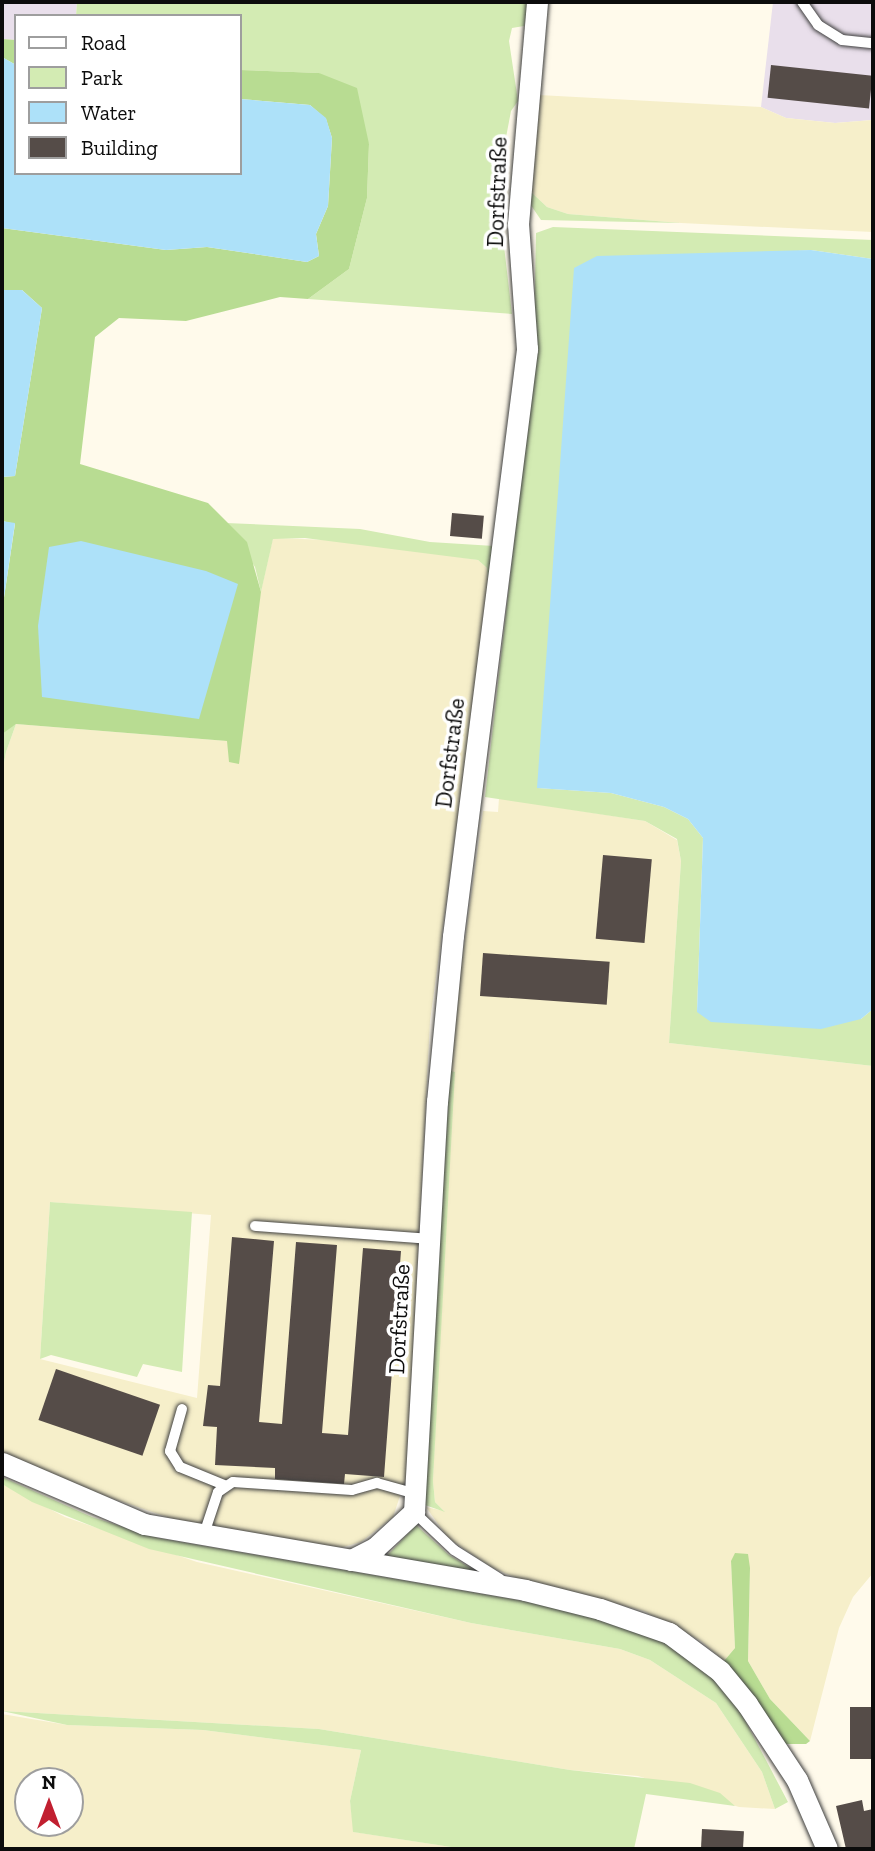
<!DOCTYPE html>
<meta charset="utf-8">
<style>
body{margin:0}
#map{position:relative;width:875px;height:1851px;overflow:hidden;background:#fffaeb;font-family:"Zilla Slab",serif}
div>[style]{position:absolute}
.industrial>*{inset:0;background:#e9dfeb}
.farmland>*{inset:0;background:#f6efca}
.green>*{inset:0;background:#d3ebb3}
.forest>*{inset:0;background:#b8dc92}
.water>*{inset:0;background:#ade1f9}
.building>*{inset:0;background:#554c48;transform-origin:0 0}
.roads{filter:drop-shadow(0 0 2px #3f3f3f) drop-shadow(0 0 2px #3f3f3f)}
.service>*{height:10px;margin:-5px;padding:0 5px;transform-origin:5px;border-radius:5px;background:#fff}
.minor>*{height:21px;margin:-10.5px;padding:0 10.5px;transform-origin:10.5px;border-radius:10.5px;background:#fff}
span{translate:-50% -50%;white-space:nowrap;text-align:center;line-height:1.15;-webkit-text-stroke:7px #fff;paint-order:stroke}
.street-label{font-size:23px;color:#0c0c0c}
.frame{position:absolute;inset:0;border:4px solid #0c0c0c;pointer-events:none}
.legend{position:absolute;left:14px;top:14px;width:228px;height:161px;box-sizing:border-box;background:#fff;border:2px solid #9e9e9e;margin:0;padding:9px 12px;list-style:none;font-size:21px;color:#0c0c0c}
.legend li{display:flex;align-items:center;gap:14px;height:35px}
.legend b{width:35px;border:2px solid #9e9e9e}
.north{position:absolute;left:14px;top:1767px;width:70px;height:70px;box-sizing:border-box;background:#fff;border:2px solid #9e9e9e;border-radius:50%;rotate:0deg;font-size:19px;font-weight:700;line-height:28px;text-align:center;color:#0c0c0c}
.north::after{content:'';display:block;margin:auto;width:24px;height:32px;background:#c11f30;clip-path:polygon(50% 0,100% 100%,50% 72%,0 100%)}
</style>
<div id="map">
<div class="industrial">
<i style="clip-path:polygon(2px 2px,77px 2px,76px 16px,16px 16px,16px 40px,2px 39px)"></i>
<i style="clip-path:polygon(773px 2px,873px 2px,873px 120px,835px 123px,786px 118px,761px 107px)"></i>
</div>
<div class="farmland">
<i style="clip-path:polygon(539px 95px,761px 107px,786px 118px,835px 123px,873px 120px,873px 232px,681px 223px,568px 214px,547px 207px,531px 192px)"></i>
<i style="clip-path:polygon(evenodd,273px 538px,357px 541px,478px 560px,487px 568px,489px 589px,430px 1021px,407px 1475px,393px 1517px,361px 1542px,343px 1547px,316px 1547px,185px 1523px,49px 1477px,2px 1452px,2px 773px,6px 752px,16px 724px,227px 741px,273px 538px,50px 1202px,211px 1215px,197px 1398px,40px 1359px,50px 1202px)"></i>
<i style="clip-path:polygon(499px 798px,645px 821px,677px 840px,681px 861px,669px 1043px,873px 1066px,873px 1573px,853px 1597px,839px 1628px,810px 1741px,770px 1699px,748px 1661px,750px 1568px,731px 1561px,735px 1648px,724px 1661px,701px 1641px,644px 1611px,519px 1579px,491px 1567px,448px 1538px,426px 1507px,444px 1511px,435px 1502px,433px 1481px,453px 1025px,483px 811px,498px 812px)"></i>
<i style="clip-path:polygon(2px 1484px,65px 1517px,197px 1562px,471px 1623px,620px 1649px,650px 1660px,716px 1703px,762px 1772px,775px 1809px,739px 1807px,638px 1776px,570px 1770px,319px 1729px,2px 1711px)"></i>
<i style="clip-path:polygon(evenodd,2px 1714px,67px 1725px,203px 1730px,361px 1750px,350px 1801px,354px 1832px,464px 1849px,2px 1849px,2px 1714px,28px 1781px,70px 1781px,70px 1823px,28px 1823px,28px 1781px)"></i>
</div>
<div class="green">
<i style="clip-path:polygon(77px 2px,529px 2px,524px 26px,512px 28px,509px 41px,518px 101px,511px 111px,504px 148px,504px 246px,512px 314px,308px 299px,349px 269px,367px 198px,369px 144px,319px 73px,240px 70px,240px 16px,76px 16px)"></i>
<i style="clip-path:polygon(531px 192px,547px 207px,568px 214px,681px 223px,541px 220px,530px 204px)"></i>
<i style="clip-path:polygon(553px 227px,873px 240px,873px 259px,811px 250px,757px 254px,538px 788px,611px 793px,664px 807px,688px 819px,703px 838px,697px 1012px,861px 1019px,873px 1009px,873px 1066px,669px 1043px,681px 861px,677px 839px,645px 821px,485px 797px,533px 376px,536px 233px)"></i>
<i style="clip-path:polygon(226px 523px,360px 529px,430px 542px,494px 546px,489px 589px,487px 568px,478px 560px,305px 538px,273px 539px,261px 592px,255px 567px)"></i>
<i style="clip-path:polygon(16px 724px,6px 752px,2px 773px,3px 731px)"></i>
<i style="clip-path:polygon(450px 1071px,455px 1072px,433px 1481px,435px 1502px,445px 1512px,425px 1505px,425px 1499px)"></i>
<i style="clip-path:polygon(50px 1202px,192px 1212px,182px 1372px,143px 1364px,137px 1377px,51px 1355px,40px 1359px)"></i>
<i style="clip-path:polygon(2px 1477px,92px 1517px,158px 1538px,546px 1605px,596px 1616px,667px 1643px,706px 1670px,738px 1707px,788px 1802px,775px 1809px,762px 1772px,716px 1703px,650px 1660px,620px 1649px,471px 1623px,149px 1549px,32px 1502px,2px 1484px)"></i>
<i style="clip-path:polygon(416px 1525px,449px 1555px,477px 1572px,386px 1557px)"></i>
<i style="clip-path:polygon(2px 1711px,319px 1729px,570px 1770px,690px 1783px,720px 1793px,735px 1806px,646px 1794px,634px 1849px,464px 1849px,353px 1832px,350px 1801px,361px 1750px,203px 1730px,67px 1725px)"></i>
</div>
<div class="forest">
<i style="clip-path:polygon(2px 39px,16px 40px,16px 65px,2px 57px)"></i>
<i style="clip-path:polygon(240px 70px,319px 73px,357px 88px,369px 144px,367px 198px,349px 269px,308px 299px,280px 297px,186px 321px,119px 318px,95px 337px,80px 464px,208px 503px,247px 542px,261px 592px,239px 764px,229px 762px,227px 741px,16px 724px,2px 734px,2px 611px,15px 524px,2px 521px,2px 477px,15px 476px,42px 308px,22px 290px,2px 290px,2px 228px,166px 250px,207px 247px,307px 262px,319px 256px,316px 234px,328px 206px,332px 138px,326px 119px,310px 105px,240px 99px)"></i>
<i style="clip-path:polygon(735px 1553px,748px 1554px,750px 1568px,748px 1661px,770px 1699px,810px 1741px,806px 1744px,786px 1744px,724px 1661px,735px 1648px,731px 1561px)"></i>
</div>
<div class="water">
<i style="clip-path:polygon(2px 57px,16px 65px,16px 173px,240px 173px,240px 99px,310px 105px,326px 118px,332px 138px,328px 206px,316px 234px,319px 256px,307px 262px,207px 247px,166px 250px,2px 228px)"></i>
<i style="clip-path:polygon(811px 250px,873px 259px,873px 1009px,861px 1019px,821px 1029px,711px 1022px,697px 1012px,703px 838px,688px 819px,664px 807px,611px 793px,537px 788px,574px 268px,597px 256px)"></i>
<i style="clip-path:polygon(2px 290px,22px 290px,42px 308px,15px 476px,2px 477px)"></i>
<i style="clip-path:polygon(2px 521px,15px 523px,2px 611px)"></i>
<i style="clip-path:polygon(81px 541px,206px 571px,238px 584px,199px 719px,42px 697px,38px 626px,49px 547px)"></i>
</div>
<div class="building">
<i style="left:771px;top:65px;width:102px;height:33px;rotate:6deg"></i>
<i style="left:452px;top:513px;width:32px;height:23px;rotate:5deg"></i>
<i style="left:603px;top:855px;width:49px;height:84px;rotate:5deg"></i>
<i style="left:483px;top:953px;width:127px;height:43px;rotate:4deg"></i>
<i style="clip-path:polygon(232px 1237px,274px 1241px,259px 1422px,282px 1424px,296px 1242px,337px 1245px,322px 1433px,348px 1435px,363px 1248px,401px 1251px,384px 1477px,345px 1474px,344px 1484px,275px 1479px,275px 1468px,215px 1465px,217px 1427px,203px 1426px,208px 1385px,220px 1386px)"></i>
<i style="left:56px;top:1369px;width:110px;height:54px;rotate:19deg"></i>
<i style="left:850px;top:1707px;width:23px;height:52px"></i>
<i style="clip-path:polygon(862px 1800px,864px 1811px,873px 1809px,873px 1849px,846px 1849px,836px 1806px)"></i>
<i style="left:702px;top:1829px;width:42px;height:20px;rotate:3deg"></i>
</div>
<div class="roads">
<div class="service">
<i style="left:802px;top:2px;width:28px;rotate:55deg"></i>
<i style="left:818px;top:25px;width:28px;rotate:32deg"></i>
<i style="left:842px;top:40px;width:31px;rotate:6deg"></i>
<i style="left:255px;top:1226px;width:175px;rotate:4.2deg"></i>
<i style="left:182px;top:1409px;width:44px;rotate:105.9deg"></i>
<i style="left:170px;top:1451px;width:19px;rotate:58deg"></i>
<i style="left:180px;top:1467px;width:48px;rotate:22.2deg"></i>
<i style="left:414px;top:1512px;width:55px;rotate:43.5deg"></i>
<i style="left:454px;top:1550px;width:54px;rotate:32.2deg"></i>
<i style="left:203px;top:1537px;width:47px;rotate:-71.6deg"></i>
<i style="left:218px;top:1492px;width:18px;rotate:-34deg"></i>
<i style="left:233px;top:1482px;width:119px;rotate:3.8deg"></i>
<i style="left:352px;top:1490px;width:26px;rotate:-16deg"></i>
<i style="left:377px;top:1483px;width:41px;rotate:15.8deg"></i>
</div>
<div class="minor">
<i style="left:2px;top:1463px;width:155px;rotate:23.2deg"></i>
<i style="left:144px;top:1524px;width:387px;rotate:9.8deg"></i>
<i style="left:525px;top:1590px;width:77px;rotate:14.2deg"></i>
<i style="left:600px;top:1609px;width:73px;rotate:19.2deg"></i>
<i style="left:669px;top:1633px;width:64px;rotate:36.7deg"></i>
<i style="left:720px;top:1671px;width:43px;rotate:50.7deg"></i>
<i style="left:747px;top:1704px;width:91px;rotate:56.7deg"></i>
<i style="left:797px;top:1780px;width:75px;rotate:66.5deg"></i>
<i style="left:351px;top:1560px;width:28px;rotate:-27deg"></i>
<i style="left:376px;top:1547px;width:52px;rotate:-42.6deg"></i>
<i style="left:414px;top:1512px;width:411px;rotate:-86.8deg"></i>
<i style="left:437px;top:1102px;width:167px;rotate:-84.5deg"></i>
<i style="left:453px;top:936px;width:592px;rotate:-82.81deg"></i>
<i style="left:527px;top:349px;width:125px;rotate:-94.1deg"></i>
<i style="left:518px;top:224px;width:223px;rotate:-85.1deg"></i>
</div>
</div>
<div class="street-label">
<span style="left:497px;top:192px;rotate:-88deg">Dorfstraße</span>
<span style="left:450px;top:753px;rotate:-83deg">Dorfstraße</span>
<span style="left:399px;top:1319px;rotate:-87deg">Dorfstraße</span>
</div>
<div class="frame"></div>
<ul class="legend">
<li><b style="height:9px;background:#fff"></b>Road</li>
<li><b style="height:19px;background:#d3ebb3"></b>Park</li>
<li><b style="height:19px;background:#ade1f9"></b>Water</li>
<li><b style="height:19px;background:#554c48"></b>Building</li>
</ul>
<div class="north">N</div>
</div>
